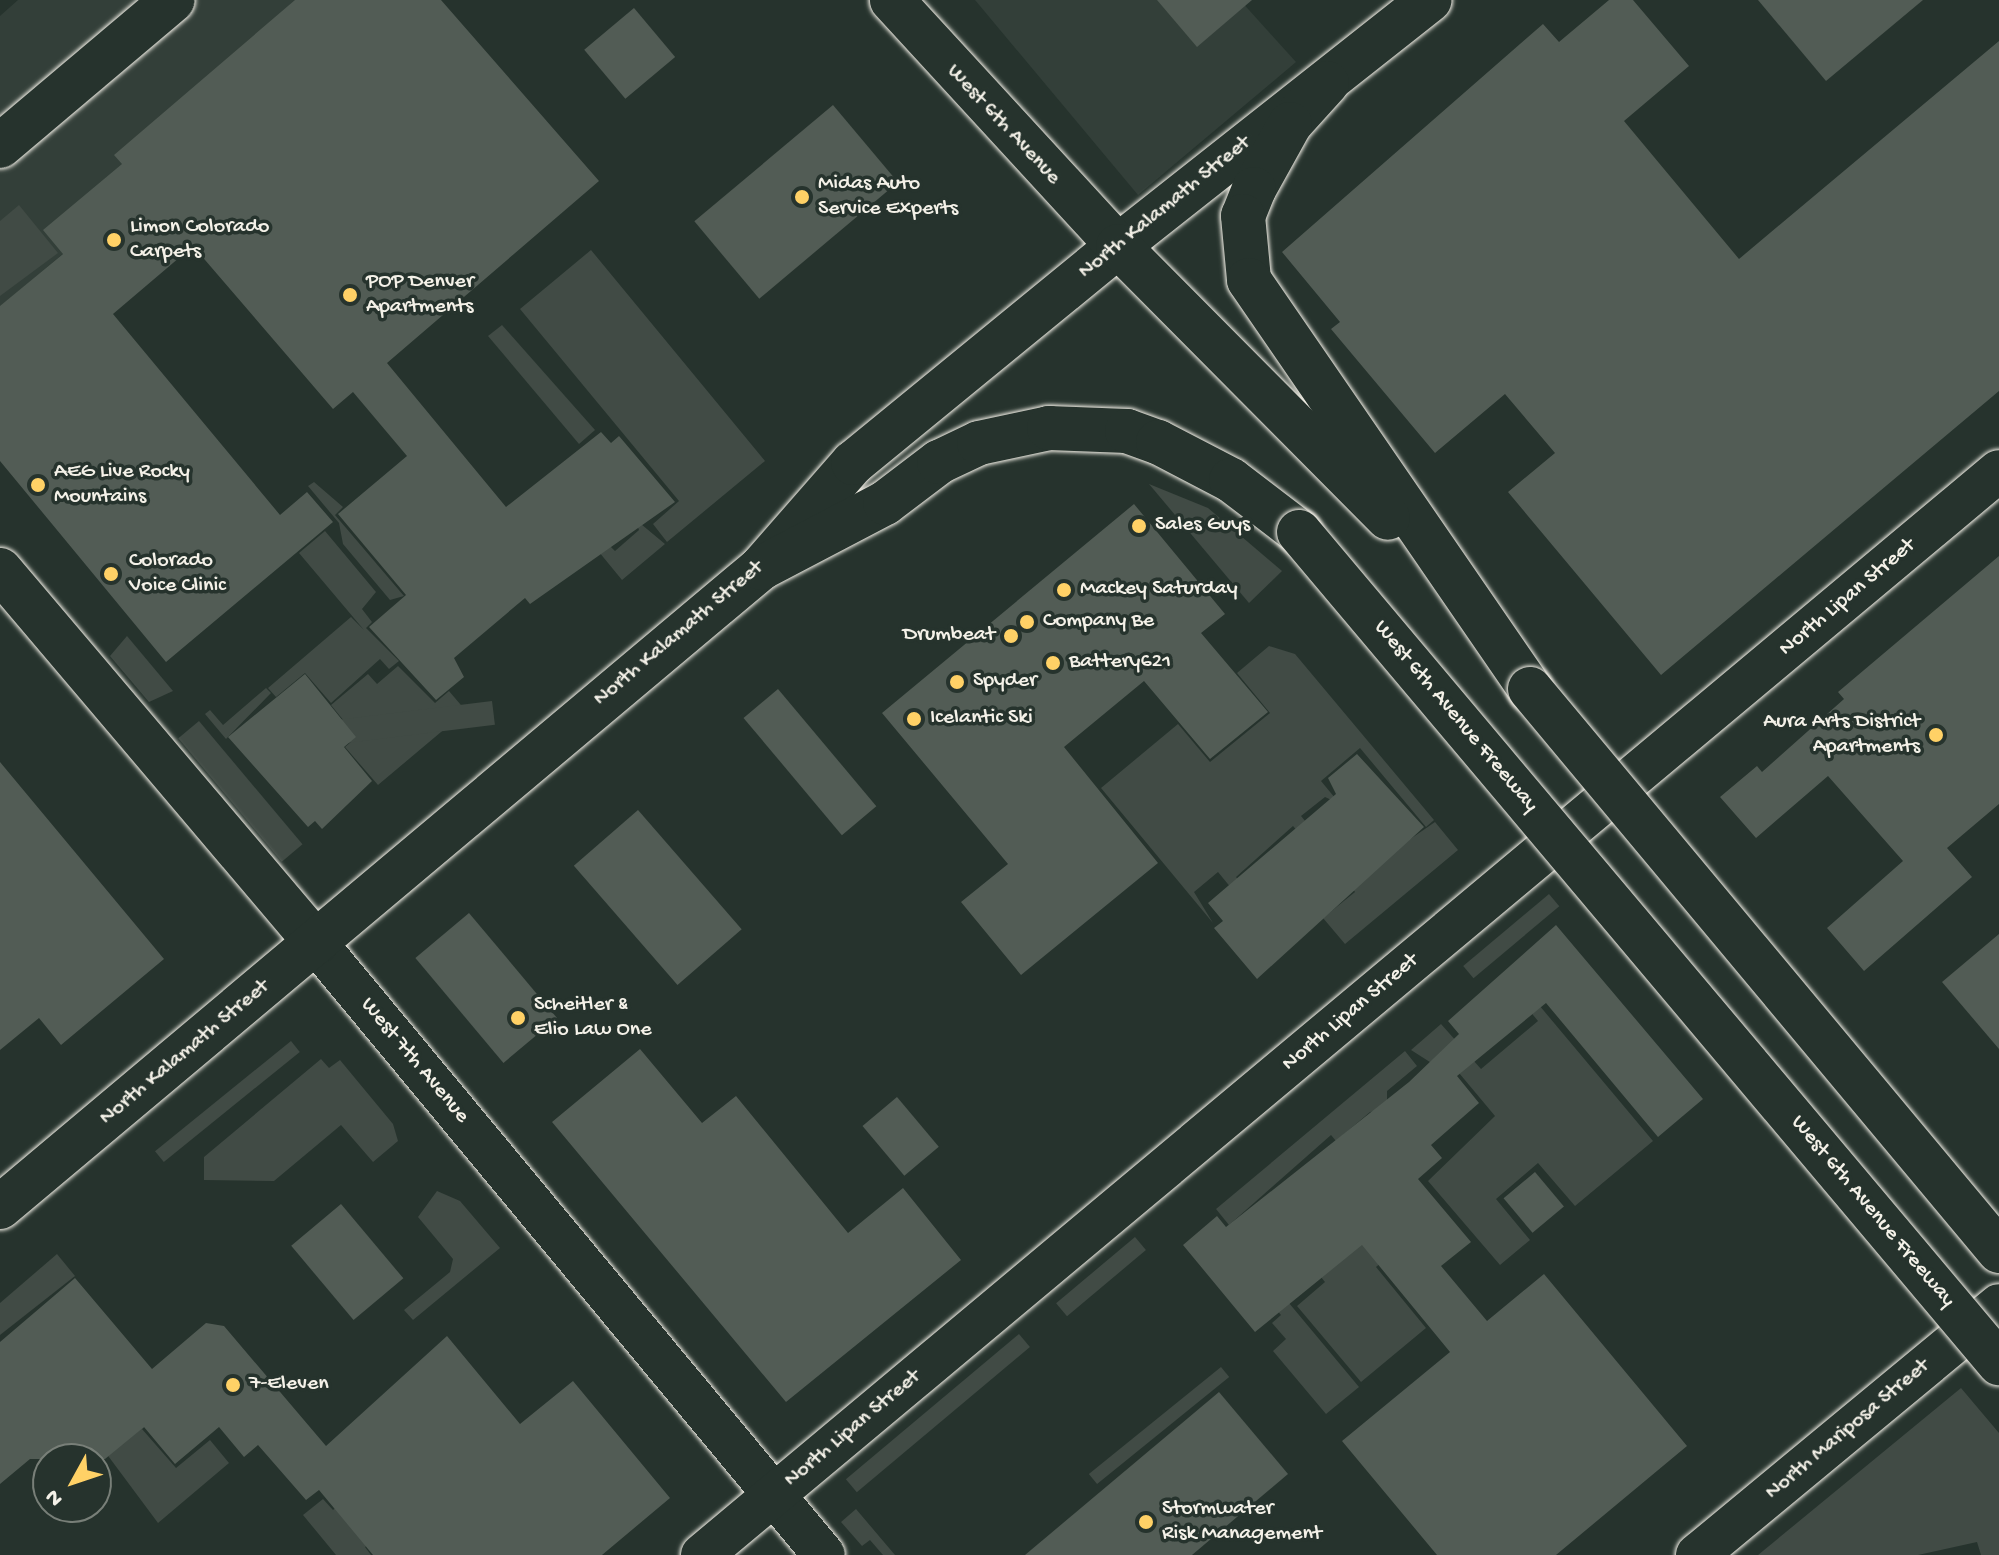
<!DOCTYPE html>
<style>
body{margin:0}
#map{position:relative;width:1999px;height:1555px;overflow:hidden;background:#26332d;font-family:"Gochi Hand",sans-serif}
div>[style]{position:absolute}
.built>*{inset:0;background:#333f39}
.green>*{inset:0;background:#414b45;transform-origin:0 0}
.building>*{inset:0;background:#525c55;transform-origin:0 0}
.roads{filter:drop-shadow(0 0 2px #f4f1e8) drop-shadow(0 0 2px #f4f1e8)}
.street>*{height:42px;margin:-21px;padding:0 21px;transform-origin:21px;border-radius:21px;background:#26332d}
.secondary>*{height:44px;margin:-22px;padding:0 22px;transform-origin:22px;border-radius:22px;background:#26332d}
.primary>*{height:44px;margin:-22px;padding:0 22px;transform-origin:22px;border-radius:22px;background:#26332d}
.highway>*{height:44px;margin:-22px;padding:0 22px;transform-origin:22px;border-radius:22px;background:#26332d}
.bridges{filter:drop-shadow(0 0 2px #f4f1e8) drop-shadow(0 0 2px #f4f1e8)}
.highway-bridge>*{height:44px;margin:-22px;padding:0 22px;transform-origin:22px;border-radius:22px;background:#26332d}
.dots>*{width:22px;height:22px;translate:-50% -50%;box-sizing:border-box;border:4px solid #26332d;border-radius:50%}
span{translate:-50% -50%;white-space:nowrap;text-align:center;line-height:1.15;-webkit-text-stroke:7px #26332d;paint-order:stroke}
.street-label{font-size:22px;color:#f4f1e8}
.poi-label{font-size:22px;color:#f4f1e8}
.left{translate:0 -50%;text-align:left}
.right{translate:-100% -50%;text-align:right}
.north{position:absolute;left:32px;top:1443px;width:80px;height:80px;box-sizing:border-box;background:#26332d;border:2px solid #787f78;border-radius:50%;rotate:230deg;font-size:22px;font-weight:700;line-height:32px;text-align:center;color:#f4f1e8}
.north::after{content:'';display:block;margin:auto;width:28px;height:36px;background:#ffd166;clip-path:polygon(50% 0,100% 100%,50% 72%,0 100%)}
</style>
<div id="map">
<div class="built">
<i style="clip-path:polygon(18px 0,363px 0,0 307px,0 16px)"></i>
<i style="clip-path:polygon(975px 0,1240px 0,1296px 62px,1138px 195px)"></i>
</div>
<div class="green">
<i style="clip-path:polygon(19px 205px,58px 253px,0 296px,0 221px)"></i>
<i style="clip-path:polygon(591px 250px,765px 461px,667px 542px,653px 524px,679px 501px,520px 309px)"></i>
<i style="clip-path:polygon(502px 325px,595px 430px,579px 444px,488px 336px)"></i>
<i style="clip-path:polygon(314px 482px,343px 507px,335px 515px,404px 596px,390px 600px,343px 544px,339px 523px,308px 486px)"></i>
<i style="clip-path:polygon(1149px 484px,1208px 508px,1282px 571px,1249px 603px)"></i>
<i style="clip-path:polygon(635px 519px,665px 544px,622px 580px,599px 552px,608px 544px,615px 551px,639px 530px)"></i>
<i style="clip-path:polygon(325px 531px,376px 592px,362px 609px,372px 622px,366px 628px,399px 661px,389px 669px,380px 659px,331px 703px,305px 673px,276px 697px,268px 688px,351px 617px,364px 630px,299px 553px)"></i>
<i style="clip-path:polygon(127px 636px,173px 691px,149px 702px,110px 656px)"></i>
<i style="clip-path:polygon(1269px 646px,1295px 654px,1434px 820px,1426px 827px,1360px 748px,1321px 781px,1340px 804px,1325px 797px,1301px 816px,1311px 828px,1302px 836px,1293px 826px,1236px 877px,1249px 894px,1241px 900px,1218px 872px,1194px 892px,1213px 923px,1101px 788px,1178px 724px,1210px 762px,1270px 713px,1237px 673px)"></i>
<i style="clip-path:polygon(398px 666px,435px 703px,449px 691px,466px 711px,378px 785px,345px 747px,357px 737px,331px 705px,368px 674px,377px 684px)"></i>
<i style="clip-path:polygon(266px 688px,271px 693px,226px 739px,205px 714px,210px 710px,223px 725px)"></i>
<i style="left:492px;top:701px;width:24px;height:230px;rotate:83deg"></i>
<i style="left:199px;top:721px;width:161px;height:27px;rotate:50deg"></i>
<i style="clip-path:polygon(1435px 822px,1458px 850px,1345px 944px,1323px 918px,1355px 892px,1348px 882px)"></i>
<i style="left:1549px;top:894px;width:16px;height:112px;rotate:50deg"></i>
<i style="clip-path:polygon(1513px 974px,1653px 1141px,1575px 1206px,1538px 1163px,1496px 1199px,1530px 1240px,1500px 1265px,1428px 1181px,1495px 1116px,1444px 1055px,1433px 1064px,1411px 1050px,1441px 1024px,1481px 1069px,1538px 1021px,1505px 981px)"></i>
<i style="left:291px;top:1041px;width:14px;height:175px;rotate:51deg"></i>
<i style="clip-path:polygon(1405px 1051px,1417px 1066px,1387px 1091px,1387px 1109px,1370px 1112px,1336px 1141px,1331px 1135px,1229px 1225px,1216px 1209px)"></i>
<i style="clip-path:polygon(321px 1059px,329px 1068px,340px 1060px,393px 1124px,398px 1141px,373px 1162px,341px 1125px,274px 1181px,204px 1180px,204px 1157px)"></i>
<i style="clip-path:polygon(437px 1191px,460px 1201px,500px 1248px,413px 1320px,404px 1310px,450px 1272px,453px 1259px,418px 1217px)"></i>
<i style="clip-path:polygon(1415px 1235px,1376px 1267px,1426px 1328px,1361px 1382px,1297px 1306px,1325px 1282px,1316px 1271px,1356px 1237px)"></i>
<i style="left:1135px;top:1237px;width:17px;height:103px;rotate:50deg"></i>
<i style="clip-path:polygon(57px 1254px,75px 1276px,0 1335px,0 1303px)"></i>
<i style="clip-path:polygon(1254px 1261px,1359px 1387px,1326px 1414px,1273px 1351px,1286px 1339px,1272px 1323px,1281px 1315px,1243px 1270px)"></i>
<i style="left:1019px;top:1334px;width:17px;height:226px;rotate:50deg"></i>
<i style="left:1221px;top:1367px;width:13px;height:170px;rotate:51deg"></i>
<i style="clip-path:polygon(1961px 1388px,1999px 1433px,1999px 1555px,1981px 1555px,1977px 1542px,1918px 1555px,1758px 1555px)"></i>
<i style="clip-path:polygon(177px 1400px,142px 1429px,176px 1468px,210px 1440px,229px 1463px,158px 1523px,71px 1406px)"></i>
<i style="clip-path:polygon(365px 1482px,383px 1532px,365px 1547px,371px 1555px,336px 1555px,303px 1515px,323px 1499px,333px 1510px)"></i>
<i style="clip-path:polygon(856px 1509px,895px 1555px,883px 1555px,870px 1540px,862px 1546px,841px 1522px)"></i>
</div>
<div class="building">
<i style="clip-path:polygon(295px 0,441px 0,599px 181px,387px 363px,506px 507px,601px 432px,611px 443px,619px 436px,675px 502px,530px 604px,525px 598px,454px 658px,464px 677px,436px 700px,369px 627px,406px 595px,338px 514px,407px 456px,353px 392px,333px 409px,193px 246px,113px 314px,280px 515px,307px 492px,333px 522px,166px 662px,0 461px,0 306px,63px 254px,43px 230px,122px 164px,114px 155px)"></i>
<i style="clip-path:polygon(1157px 0,1252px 0,1197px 47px)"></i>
<i style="clip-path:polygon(1609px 0,1633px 0,1689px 66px,1624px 121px,1739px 259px,1999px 41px,1999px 391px,1661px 675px,1508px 492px,1555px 453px,1505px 394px,1435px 453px,1331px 329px,1340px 322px,1282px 252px,1543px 24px,1559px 42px)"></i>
<i style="clip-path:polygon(1758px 0,1923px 0,1826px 81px)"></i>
<i style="left:634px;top:8px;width:64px;height:65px;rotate:50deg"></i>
<i style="left:833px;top:105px;width:101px;height:181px;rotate:50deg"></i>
<i style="clip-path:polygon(1134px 504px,1225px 614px,1201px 633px,1268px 712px,1210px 759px,1144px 681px,1064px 747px,1158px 863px,1021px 975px,961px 902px,1008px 864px,882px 713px)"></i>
<i style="clip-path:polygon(1999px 556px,1999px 804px,1947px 848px,1972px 877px,1864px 971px,1827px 928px,1903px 861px,1828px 776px,1756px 838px,1720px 797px,1757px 766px,1762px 772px,1844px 699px,1838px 692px)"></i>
<i style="clip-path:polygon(305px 674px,356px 737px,344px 747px,372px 781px,322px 829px,315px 821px,308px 827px,228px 737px)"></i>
<i style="left:778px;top:689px;width:153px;height:45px;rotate:50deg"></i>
<i style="clip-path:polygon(1357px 754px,1424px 827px,1257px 979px,1214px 928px,1223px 921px,1208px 903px,1336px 794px,1328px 778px)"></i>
<i style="clip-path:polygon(0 762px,164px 959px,61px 1045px,39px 1018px,0 1050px)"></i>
<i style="left:638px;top:810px;width:158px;height:85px;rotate:49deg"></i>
<i style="left:469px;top:913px;width:137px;height:70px;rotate:50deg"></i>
<i style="clip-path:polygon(1556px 925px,1703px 1099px,1658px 1137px,1546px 1003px,1457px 1076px,1479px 1103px,1431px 1145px,1442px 1158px,1418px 1179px,1471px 1242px,1441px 1266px,1487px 1321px,1544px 1274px,1687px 1446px,1556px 1555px,1437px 1555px,1342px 1441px,1450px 1352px,1362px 1245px,1255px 1332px,1183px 1245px,1217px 1216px,1226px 1227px,1409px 1082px,1459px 1034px,1448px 1021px)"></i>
<i style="clip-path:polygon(1999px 934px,1999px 1049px,1942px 982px)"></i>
<i style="clip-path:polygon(640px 1049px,702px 1123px,736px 1096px,848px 1233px,903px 1188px,961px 1260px,786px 1402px,552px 1122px)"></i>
<i style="left:897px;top:1097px;width:65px;height:45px;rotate:50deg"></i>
<i style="left:1535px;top:1172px;width:45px;height:41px;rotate:50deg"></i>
<i style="left:341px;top:1204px;width:97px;height:65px;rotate:50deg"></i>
<i style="clip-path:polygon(75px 1278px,152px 1369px,206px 1323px,224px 1326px,326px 1446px,447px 1336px,520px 1424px,573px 1381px,670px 1498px,602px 1555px,373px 1555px,319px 1490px,306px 1500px,258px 1445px,244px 1457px,219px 1427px,175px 1464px,144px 1427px,105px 1459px,30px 1459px,0 1484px,0 1342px)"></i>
<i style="clip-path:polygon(1219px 1392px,1288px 1474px,1192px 1555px,1025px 1555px)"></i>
</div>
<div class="roads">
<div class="street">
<i style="left:316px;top:943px;width:795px;rotate:50.31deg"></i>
<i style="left:702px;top:1555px;width:1690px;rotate:-39.89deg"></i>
<i style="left:1697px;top:1555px;width:392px;rotate:-39.6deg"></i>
</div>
<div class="secondary">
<i style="left:0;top:146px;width:226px;rotate:-40.2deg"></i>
<i style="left:1118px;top:246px;width:397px;rotate:-38.3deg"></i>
<i style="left:0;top:570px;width:489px;rotate:49.7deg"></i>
</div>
<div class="primary">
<i style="left:0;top:1207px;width:994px;rotate:-40.02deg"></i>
<i style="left:761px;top:568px;width:140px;rotate:-48.8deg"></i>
<i style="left:853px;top:463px;width:343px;rotate:-39.3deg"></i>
<i style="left:1118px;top:246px;width:334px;rotate:-132.6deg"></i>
</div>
<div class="highway">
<i style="left:1327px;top:83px;width:55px;rotate:132.1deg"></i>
<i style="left:1290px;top:124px;width:74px;rotate:119deg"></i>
<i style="left:1254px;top:189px;width:29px;rotate:112deg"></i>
<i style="left:1243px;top:216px;width:64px;rotate:84.6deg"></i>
<i style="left:1249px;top:280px;width:496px;rotate:55.5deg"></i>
<i style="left:1118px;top:246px;width:383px;rotate:45.2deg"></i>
<i style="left:761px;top:568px;width:140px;rotate:-27.7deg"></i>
<i style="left:885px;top:503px;width:68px;rotate:-37.2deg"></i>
<i style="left:939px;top:462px;width:44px;rotate:-25.4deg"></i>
<i style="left:979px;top:443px;width:72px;rotate:-12.1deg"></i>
<i style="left:1049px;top:428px;width:78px;rotate:2.2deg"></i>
<i style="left:1127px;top:431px;width:33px;rotate:20deg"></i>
<i style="left:1158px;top:442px;width:82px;rotate:27.5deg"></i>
<i style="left:1231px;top:480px;width:86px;rotate:37.4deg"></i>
</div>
</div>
<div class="bridges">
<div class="highway-bridge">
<i style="left:1299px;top:532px;width:1087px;rotate:49.89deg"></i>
<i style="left:1530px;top:689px;width:732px;rotate:50.15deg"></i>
</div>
</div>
<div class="dots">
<i style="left:802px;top:197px;background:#ffd166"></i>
<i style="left:114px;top:240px;background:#ffd166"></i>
<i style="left:350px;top:295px;background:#ffd166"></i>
<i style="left:38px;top:485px;background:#ffd166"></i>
<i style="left:1139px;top:526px;background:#ffd166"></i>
<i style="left:111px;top:574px;background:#ffd166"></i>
<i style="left:1064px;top:590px;background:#ffd166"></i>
<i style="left:1027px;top:622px;background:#ffd166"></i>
<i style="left:1011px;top:636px;background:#ffd166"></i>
<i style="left:1053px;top:663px;background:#ffd166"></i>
<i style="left:957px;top:682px;background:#ffd166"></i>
<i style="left:914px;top:719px;background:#ffd166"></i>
<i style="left:1936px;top:735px;background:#ffd166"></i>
<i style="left:518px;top:1018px;background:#ffd166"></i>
<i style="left:233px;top:1385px;background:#ffd166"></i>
<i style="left:1146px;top:1522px;background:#ffd166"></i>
</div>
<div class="street-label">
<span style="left:1003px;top:125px;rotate:47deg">West 6th Avenue</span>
<span style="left:1165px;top:208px;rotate:-39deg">North Kalamath Street</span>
<span style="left:1848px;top:598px;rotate:-40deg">North Lipan Street</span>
<span style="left:679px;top:634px;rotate:-40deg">North Kalamath Street</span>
<span style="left:1455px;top:717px;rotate:50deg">West 6th Avenue Freeway</span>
<span style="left:1351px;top:1013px;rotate:-40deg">North Lipan Street</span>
<span style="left:185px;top:1053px;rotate:-40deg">North Kalamath Street</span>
<span style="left:414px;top:1061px;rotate:50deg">West 7th Avenue</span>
<span style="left:1872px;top:1212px;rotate:50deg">West 6th Avenue Freeway</span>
<span style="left:853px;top:1429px;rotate:-40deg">North Lipan Street</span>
<span style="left:1848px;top:1430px;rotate:-40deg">North Mariposa Street</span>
</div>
<div class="poi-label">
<span class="left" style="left:818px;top:197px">Midas Auto<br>Service Experts</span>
<span class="left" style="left:130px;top:240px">Limon Colorado<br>Carpets</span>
<span class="left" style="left:366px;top:295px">POP Denver<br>Apartments</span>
<span class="left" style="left:54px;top:485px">AEG Live Rocky<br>Mountains</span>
<span class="left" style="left:1155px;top:526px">Sales Guys</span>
<span class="left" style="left:129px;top:574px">Colorado<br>Voice Clinic</span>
<span class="left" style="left:1080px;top:590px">Mackey Saturday</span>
<span class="left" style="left:1043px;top:622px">Company Be</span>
<span class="right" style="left:995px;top:636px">Drumbeat</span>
<span class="left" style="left:1069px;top:663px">Battery621</span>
<span class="left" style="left:973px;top:682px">Spyder</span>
<span class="left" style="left:930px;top:719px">Icelantic Ski</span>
<span class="right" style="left:1920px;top:735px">Aura Arts District<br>Apartments</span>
<span class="left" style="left:534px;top:1018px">Scheitler &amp;<br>Elio Law One</span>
<span class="left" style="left:249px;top:1385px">7-Eleven</span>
<span class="left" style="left:1162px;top:1522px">Stormwater<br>Risk Management</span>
</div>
<div class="north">N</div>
</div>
